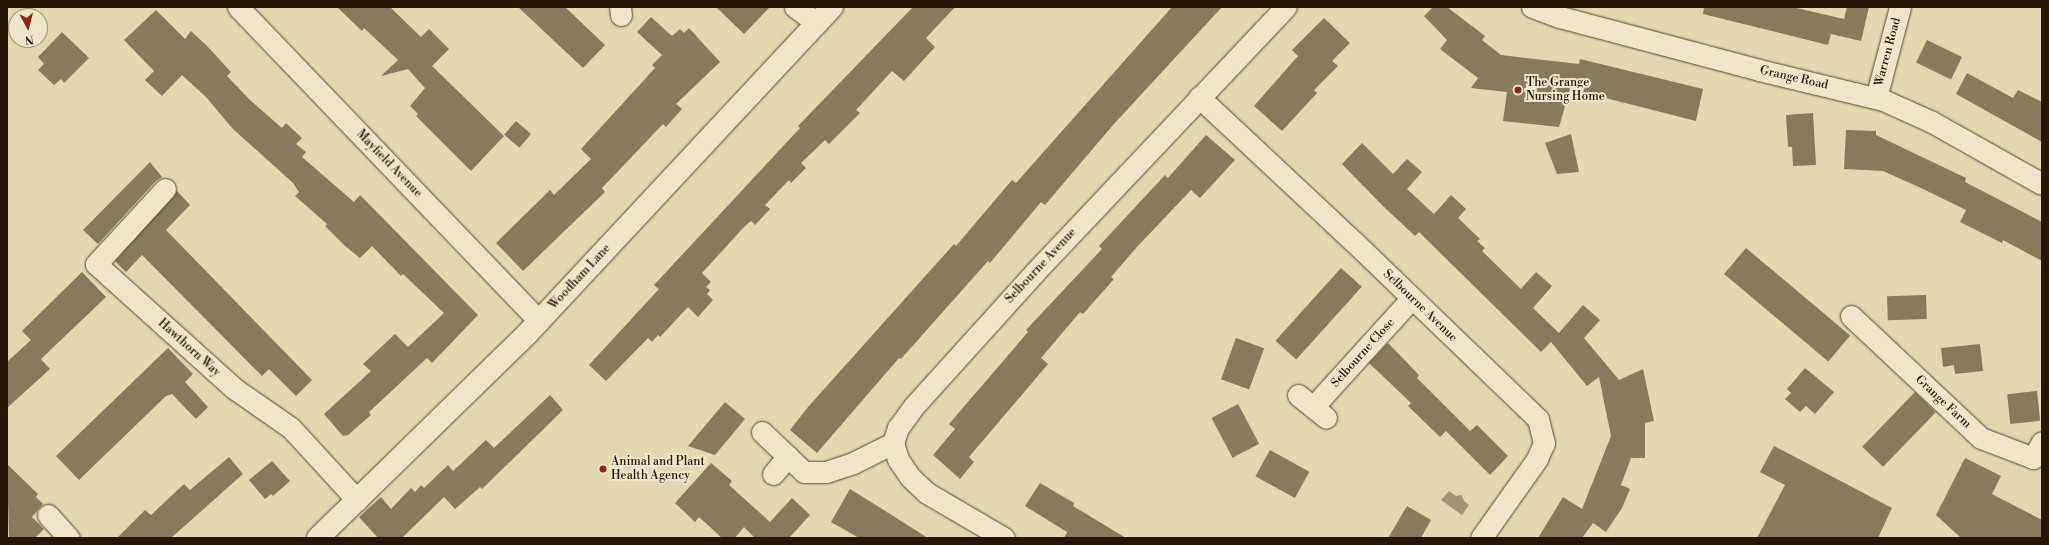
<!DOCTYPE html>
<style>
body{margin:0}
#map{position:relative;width:2049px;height:545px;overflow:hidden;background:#e3d8ae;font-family:"Libre Bodoni",serif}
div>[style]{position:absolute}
.water>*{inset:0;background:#a29675}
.building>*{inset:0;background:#887a5d;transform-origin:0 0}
.roads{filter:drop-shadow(0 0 1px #54462f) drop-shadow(0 0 1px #54462f)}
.street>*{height:21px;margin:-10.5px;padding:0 10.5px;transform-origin:10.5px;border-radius:10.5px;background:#ede6ca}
.secondary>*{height:22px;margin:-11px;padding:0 11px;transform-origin:11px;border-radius:11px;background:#ede6ca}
.dots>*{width:11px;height:11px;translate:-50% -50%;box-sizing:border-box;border:2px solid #ede6ca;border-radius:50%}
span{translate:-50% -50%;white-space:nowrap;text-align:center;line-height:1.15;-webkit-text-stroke:4px #ede6ca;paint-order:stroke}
.street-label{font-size:12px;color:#251505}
.poi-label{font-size:12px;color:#251505}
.left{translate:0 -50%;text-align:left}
.frame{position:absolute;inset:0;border:8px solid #251505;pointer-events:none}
.north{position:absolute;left:8px;top:8px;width:40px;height:40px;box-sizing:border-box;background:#ede6ca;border:1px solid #9d927b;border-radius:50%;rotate:173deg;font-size:11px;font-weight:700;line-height:16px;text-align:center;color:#251505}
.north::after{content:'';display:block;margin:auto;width:14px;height:18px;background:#8f2418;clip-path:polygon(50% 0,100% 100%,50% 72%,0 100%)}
</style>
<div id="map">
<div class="water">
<i style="clip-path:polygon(1449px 491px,1456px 496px,1462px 495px,1464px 501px,1469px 505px,1462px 515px,1441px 500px)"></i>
</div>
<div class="building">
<i style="clip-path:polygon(337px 7px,390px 7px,421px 37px,429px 29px,449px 49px,432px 66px,504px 136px,471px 171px,416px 116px,418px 114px,410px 106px,425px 88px,408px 69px,381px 76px,398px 60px,364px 28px,362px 31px)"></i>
<i style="clip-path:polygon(518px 7px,565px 7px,605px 45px,583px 68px)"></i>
<i style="clip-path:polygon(716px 7px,770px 7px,744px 34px)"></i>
<i style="clip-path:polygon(913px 7px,955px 7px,926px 38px,935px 47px,904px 81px,892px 71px,856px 110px,860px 113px,829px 144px,825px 140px,801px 163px,806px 168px,791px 183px,789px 180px,765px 205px,770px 209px,755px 225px,751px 221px,744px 227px,702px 273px,711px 282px,706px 287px,710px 290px,707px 294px,713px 300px,698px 317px,688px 307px,660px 337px,658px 335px,652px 342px,648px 338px,606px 381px,589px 365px,659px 289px,654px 285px,800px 128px,798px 126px)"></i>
<i style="clip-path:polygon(1172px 7px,1222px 7px,1113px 125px,1045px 205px,1041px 202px,990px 263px,988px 261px,901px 359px,899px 358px,817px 453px,790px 430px,808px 407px,954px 244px,956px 246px,1012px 180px,1016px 183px)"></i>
<i style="clip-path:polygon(1433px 7px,1447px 7px,1485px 36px,1482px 40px,1501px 55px,1579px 64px,1580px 59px,1703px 89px,1696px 121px,1570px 89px,1559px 127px,1503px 121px,1507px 92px,1471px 88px,1478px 78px,1440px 49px,1447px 40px,1424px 16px)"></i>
<i style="clip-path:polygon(1704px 7px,1792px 7px,1844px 19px,1847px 7px,1869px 7px,1861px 41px,1831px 34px,1828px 45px,1703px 14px)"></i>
<i style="clip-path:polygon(156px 10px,185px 39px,191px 31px,208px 47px,231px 72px,227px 76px,250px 100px,282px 128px,286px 123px,302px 138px,296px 144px,306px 152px,302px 157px,354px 202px,360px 195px,478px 315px,432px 363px,427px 358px,369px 412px,371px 415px,348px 435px,343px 436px,324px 414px,371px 371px,363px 364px,395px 334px,408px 347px,444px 313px,403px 274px,401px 276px,372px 246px,360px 258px,344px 245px,325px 226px,327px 224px,295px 196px,299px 192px,293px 183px,232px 128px,206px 97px,182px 75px,162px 96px,145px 80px,154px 71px,124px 40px)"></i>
<i style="clip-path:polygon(651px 17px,672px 36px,680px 29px,684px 33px,689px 28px,720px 62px,676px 104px,682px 109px,666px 127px,663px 124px,602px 188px,605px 192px,523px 271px,496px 243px,550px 190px,554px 195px,591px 159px,581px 149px,655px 68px,652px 65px,662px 55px,637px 32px)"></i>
<i style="clip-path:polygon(1324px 18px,1350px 43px,1332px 61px,1338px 66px,1314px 90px,1317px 93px,1282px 131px,1254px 106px,1298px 56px,1292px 50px)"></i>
<i style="clip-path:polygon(62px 32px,89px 58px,64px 83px,61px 79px,54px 85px,38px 70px,44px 64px,38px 57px)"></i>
<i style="left:1927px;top:40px;width:39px;height:25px;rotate:26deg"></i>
<i style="clip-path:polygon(1967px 73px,2013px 98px,2018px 90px,2042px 102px,2042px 142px,1956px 94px)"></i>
<i style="clip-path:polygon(1813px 113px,1816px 165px,1793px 166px,1792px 147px,1788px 147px,1786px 115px)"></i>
<i style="left:516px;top:121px;width:20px;height:18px;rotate:41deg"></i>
<i style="clip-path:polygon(1846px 130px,1876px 131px,1876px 135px,1966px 178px,1965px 182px,2042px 222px,2042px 261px,2003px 240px,2002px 243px,1960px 222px,1966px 210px,1921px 188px,1883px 171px,1844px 169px)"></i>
<i style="clip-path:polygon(1571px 134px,1579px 172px,1557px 174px,1545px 143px)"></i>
<i style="clip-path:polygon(1206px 135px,1235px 160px,1200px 198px,1191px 190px,1136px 248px,1111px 277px,1114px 279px,1083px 314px,1080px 312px,1041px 358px,1048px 364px,969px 457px,974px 462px,960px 479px,933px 455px,955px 429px,949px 424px,1028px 332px,1026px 330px,1102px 249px,1099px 246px,1165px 175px,1168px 178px)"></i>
<i style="clip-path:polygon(1362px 143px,1393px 174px,1407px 159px,1422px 172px,1407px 189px,1434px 214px,1451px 195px,1466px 209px,1458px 218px,1480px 239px,1477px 241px,1485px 248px,1482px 251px,1521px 289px,1536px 272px,1552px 286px,1533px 308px,1559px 333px,1583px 305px,1600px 320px,1584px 338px,1619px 380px,1643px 369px,1654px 421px,1645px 423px,1645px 458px,1631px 458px,1621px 485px,1630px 489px,1622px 508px,1606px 532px,1593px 523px,1582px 538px,1538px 538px,1563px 497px,1582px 509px,1611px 436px,1599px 377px,1587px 386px,1551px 342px,1541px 352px,1419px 232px,1415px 236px,1383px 206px,1342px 164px)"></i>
<i style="clip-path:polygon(150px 162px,162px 177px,156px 181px,98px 244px,83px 230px)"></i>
<i style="clip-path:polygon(177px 191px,190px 205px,166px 230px,312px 380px,296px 396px,269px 369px,262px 376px,142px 255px,126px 272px,115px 261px)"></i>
<i style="left:1746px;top:248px;width:136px;height:34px;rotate:40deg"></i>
<i style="left:1341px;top:268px;width:28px;height:98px;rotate:42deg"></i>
<i style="clip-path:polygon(82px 272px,106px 297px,41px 359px,50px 369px,7px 408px,7px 362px,31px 340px,22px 331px)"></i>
<i style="left:1926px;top:295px;width:24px;height:39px;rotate:88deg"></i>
<i style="left:1236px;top:338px;width:30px;height:44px;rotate:20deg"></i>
<i style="clip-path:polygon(1388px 343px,1419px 375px,1417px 378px,1470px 431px,1477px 425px,1508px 456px,1490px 475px,1446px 431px,1440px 437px,1408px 406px,1411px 403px,1369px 363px)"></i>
<i style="clip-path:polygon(1980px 344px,1983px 371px,1955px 374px,1954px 365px,1943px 367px,1941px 348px)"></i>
<i style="clip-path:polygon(168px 348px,193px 374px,185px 382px,208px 407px,196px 419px,172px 394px,166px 396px,79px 480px,56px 456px)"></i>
<i style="clip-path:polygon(1805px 368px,1834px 392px,1815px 414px,1806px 406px,1800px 412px,1785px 399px,1791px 393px,1787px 389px)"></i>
<i style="left:2037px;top:391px;width:30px;height:30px;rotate:84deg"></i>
<i style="left:1915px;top:392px;width:29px;height:76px;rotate:44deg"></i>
<i style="clip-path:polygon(550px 395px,563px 410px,482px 489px,480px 487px,455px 509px,444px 497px,402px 538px,378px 538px,359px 517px,381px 497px,391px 509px,411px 488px,415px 492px,421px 485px,424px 488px,448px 465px,453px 471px,486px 440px,494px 448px)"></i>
<i style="clip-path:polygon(725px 402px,745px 419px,715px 455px,688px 446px)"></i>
<i style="left:1238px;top:404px;width:45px;height:30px;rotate:62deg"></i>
<i style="clip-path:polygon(1774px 446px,1892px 508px,1878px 538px,1757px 538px,1785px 485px,1760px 472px)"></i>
<i style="left:1270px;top:450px;width:45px;height:30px;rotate:29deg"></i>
<i style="clip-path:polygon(229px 457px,243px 474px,171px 538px,117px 538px,145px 510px,151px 515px,184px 484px,190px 490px)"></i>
<i style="clip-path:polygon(1965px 458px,2001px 476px,1992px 494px,2042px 520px,2042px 538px,1961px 538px,1936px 515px)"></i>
<i style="clip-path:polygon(272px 461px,290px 481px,273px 496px,271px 494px,265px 499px,249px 480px)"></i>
<i style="clip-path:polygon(711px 463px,732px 481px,729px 485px,770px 522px,792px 498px,810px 515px,789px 538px,755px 538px,744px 527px,735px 538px,722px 538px,699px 517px,695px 522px,675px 503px)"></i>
<i style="clip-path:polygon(7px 464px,38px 494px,36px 497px,43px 504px,32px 517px,44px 529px,35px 538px,9px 538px)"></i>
<i style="clip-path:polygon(1040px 483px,1074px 503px,1073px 506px,1126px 538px,1064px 538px,1067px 532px,1025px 506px)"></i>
<i style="clip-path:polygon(850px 489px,871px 502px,928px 538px,859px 538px,831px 522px)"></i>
<i style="clip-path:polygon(1407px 506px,1431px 520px,1421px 538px,1388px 538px)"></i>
</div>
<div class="roads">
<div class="street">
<i style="left:238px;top:7px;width:435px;rotate:46.2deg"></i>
<i style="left:620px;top:7px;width:8px;rotate:83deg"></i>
<i style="left:795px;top:7px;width:27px;rotate:36deg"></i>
<i style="left:1532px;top:7px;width:30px;rotate:20deg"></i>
<i style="left:1560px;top:17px;width:206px;rotate:14.9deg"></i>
<i style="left:1759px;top:70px;width:128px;rotate:13.6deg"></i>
<i style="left:1883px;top:100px;width:54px;rotate:24.2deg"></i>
<i style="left:1932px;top:122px;width:126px;rotate:29.4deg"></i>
<i style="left:1199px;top:97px;width:211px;rotate:43.1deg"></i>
<i style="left:1353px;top:241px;width:257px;rotate:43.9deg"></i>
<i style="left:1538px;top:419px;width:25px;rotate:76deg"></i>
<i style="left:1544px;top:443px;width:17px;rotate:114deg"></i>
<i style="left:1537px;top:459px;width:97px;rotate:125.3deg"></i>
<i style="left:1876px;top:98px;width:94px;rotate:-75.2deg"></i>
<i style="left:165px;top:189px;width:102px;rotate:132.6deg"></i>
<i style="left:96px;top:264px;width:187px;rotate:42deg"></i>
<i style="left:235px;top:389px;width:68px;rotate:34.9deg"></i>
<i style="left:291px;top:428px;width:98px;rotate:47.5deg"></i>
<i style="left:1851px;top:316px;width:178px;rotate:43.2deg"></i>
<i style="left:1981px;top:438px;width:56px;rotate:21deg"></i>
<i style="left:2033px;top:458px;width:18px;rotate:-61deg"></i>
<i style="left:1298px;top:395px;width:36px;rotate:39deg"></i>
<i style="left:1313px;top:407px;width:147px;rotate:-47.8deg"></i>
<i style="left:762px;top:432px;width:58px;rotate:43.6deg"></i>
<i style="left:804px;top:472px;width:22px"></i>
<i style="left:826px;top:472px;width:28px;rotate:-18deg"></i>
<i style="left:853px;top:463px;width:45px;rotate:-26.6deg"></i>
<i style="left:773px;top:474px;width:23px;rotate:-50deg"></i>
<i style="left:48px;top:515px;width:31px;rotate:48deg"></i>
<i style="left:1004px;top:538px;width:89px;rotate:-149.7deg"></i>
<i style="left:927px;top:493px;width:23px;rotate:-137deg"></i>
<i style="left:910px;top:477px;width:22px;rotate:-124deg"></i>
<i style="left:898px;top:459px;width:17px;rotate:-107deg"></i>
<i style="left:893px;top:443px;width:16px;rotate:-72deg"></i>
<i style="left:898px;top:428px;width:27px;rotate:-54deg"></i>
<i style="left:914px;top:406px;width:181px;rotate:-47.9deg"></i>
<i style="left:1035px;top:272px;width:365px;rotate:-46.6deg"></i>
</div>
<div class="secondary">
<i style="left:318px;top:538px;width:293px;rotate:-44.3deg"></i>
<i style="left:528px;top:333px;width:446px;rotate:-47deg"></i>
</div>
</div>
<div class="dots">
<i style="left:1518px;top:90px;background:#8f2418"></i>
<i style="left:603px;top:469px;background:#8f2418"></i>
</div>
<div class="street-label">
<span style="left:1888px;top:52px;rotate:-75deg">Warren Road</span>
<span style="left:1794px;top:78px;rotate:13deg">Grange Road</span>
<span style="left:389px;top:164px;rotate:46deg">Mayfield Avenue</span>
<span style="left:1041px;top:266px;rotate:-47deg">Selbourne Avenue</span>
<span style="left:580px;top:277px;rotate:-47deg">Woodham Lane</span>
<span style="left:1420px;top:306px;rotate:44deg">Selbourne Avenue</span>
<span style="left:189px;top:348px;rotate:42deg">Hawthorn Way</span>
<span style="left:1363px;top:353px;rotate:-48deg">Selbourne Close</span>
<span style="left:1943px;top:402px;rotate:43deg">Grange Farm</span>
</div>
<div class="poi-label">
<span class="left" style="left:1526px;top:90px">The Grange<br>Nursing Home</span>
<span class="left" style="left:611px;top:469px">Animal and Plant<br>Health Agency</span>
</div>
<div class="frame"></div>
<div class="north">N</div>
</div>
